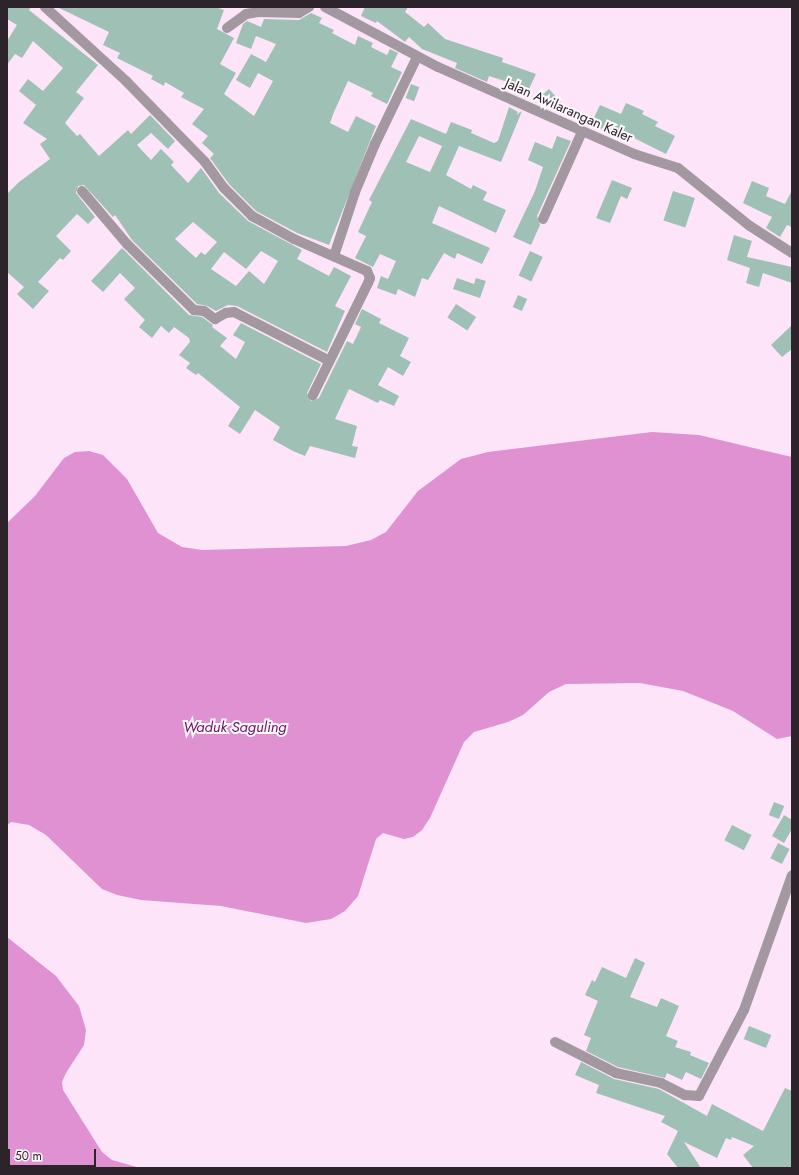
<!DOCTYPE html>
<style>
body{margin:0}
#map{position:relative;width:799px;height:1175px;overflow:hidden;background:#fee4f9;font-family:Jost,sans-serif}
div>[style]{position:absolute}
.water>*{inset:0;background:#e091d2}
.building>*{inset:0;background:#9fc0b5;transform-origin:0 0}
.minor>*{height:10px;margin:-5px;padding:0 5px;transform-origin:5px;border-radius:5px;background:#a398a0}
span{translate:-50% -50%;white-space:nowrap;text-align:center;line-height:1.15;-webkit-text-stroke:4px #fef9fd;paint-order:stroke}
.street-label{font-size:14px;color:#2d242b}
.water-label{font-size:15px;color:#6f0f65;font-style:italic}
.frame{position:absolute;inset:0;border:8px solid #2d242b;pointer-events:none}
.scale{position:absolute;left:8px;top:1149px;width:88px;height:18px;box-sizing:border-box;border:2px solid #2d242b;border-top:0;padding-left:5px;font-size:12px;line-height:14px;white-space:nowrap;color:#2d242b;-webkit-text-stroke:3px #fef9fd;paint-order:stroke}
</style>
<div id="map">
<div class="water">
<i style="clip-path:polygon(652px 432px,699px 435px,792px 457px,792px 736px,777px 739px,733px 711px,683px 691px,640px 683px,566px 684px,549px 692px,523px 715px,508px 722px,474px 732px,464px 742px,430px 818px,422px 830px,413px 837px,404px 839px,383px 833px,376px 839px,358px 896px,345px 911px,331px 919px,306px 923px,221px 906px,141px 900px,117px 895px,102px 889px,46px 835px,29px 825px,11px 822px,7px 825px,7px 523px,35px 496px,64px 458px,75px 452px,89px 451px,103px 455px,127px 479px,158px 533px,182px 547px,202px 550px,346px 546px,371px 540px,386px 532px,418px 491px,461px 459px,488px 452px)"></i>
<i style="clip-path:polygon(7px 937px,56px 976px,79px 1006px,86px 1030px,84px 1045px,66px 1073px,62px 1082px,63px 1090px,102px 1152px,112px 1160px,140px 1168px,7px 1168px)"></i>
</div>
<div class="building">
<i style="clip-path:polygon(evenodd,7px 7px,31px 7px,29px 10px,98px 65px,76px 92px,84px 98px,65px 123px,77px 136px,80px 134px,99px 156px,128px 130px,131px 134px,150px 115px,175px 141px,168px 149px,151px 133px,137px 145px,151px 160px,161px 149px,174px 162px,171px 165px,188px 183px,201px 168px,219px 193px,248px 221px,302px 250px,297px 259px,329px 276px,334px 267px,351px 276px,335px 306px,345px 311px,327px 352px,237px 306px,228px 305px,216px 311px,207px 306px,197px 304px,132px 240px,115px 215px,113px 217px,84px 185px,78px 186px,76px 193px,95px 217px,88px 224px,77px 214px,56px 236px,71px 251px,63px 260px,60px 258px,38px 282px,49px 291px,33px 309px,17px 294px,24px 287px,7px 272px,7px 194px,19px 182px,50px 159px,40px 144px,47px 139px,23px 123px,36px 105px,19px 91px,28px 79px,43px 91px,63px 68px,33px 41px,22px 58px,15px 54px,7px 65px,7px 41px,17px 25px,7px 19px,7px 7px,193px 222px,217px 242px,205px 255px,201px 252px,196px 258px,175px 239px,193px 222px,7px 7px,261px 251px,278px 261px,264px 284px,249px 271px,236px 286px,211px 269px,224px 252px,246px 269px,261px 251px)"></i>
<i style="clip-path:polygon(57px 7px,216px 7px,224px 10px,217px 29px,234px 38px,220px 64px,236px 73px,224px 94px,254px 116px,273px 81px,258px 73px,250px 88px,236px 80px,251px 54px,266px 62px,276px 44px,256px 36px,251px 49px,236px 43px,243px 24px,247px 21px,261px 27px,264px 19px,299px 20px,311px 13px,322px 18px,319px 23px,334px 30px,332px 33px,355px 45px,358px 36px,373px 43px,371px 47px,387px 55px,390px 49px,398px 53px,391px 67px,402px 72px,387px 104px,371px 96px,373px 93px,348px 81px,334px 112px,330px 123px,348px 132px,356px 116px,376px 126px,329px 245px,297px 233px,256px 211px,229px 184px,210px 158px,214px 154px,202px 143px,208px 136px,192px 124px,204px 109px,181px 97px,184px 93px,165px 82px,164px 86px,151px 79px,153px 76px,117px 58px,120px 53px,103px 45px,109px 32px)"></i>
<i style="clip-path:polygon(365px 7px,408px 7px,405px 12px,424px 27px,428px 23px,445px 39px,503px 58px,502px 62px,536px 74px,529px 89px,489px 76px,487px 82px,455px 68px,457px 63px,422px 49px,409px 37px,405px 42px,377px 21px,376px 23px,361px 16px)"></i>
<i style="left:411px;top:84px;width:9px;height:15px;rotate:21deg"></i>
<i style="left:549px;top:89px;width:18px;height:9px;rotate:49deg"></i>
<i style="clip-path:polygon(626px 103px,644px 111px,642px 114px,658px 122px,655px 126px,675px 136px,666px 154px,632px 137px,631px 139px,604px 126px,602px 129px,591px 124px,600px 105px,621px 114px)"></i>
<i style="clip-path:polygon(evenodd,509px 107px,518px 112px,516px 115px,522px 111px,501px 162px,459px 146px,446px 175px,471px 189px,473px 185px,487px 192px,483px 200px,506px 210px,496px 233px,439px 206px,432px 223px,490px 248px,482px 264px,457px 253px,455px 259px,444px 253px,428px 280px,422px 278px,415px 297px,398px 289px,396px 295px,377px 288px,381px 276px,388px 279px,396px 261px,380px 254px,373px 267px,355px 258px,366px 236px,358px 232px,372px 202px,369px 200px,411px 119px,446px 134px,451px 122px,472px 130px,471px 133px,494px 143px,498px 141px,509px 107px,419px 136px,442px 146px,430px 172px,406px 162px,419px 136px)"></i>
<i style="clip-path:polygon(557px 136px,571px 141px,537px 216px,540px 225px,531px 245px,513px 237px,535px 191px,543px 167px,528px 160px,535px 142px,552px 149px)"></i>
<i style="clip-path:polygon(612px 180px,632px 188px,627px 199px,621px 196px,610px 223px,596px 218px)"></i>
<i style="clip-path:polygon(752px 181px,769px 188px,766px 196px,785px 204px,792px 190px,792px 227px,787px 225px,780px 237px,766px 228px,772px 217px,743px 203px)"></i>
<i style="left:673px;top:191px;width:23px;height:31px;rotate:18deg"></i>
<i style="clip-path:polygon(734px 235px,752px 241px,747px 257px,792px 267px,792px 283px,763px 273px,759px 287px,746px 283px,750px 268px,727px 260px)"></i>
<i style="clip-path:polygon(122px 248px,189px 315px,202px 317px,213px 325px,212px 327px,227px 338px,220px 346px,236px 359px,245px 342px,233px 335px,241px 323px,321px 364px,307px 393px,311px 401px,319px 398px,347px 341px,353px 344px,361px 327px,355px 324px,362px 309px,381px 319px,379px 323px,409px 338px,400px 356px,411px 362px,403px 376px,388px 367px,378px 385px,399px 396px,394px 406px,380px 400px,378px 403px,349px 389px,335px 419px,357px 426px,352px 446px,358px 447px,355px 458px,310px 446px,305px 456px,293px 451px,273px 440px,280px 427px,255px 410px,240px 434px,228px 426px,240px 407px,198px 373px,196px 375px,186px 368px,190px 363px,179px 355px,190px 342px,189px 338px,174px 327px,169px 333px,161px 326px,152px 338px,139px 327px,145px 320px,124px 299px,135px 288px,120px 273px,103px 292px,91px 281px)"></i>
<i style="left:530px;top:251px;width:14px;height:27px;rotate:25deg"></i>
<i style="clip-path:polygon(457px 278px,474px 284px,476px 278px,486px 281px,480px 298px,453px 289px)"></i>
<i style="left:518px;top:295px;width:10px;height:13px;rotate:24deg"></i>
<i style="left:456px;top:304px;width:24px;height:16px;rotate:33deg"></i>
<i style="clip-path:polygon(792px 325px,792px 349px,782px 357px,771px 345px)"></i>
<i style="left:774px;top:802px;width:11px;height:14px;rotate:22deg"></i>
<i style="clip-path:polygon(784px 815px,792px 820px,792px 829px,784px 843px,772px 836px)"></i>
<i style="left:732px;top:825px;width:22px;height:17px;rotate:27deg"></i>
<i style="left:778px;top:843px;width:13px;height:17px;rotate:27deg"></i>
<i style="clip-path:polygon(635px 958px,645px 963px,630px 997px,657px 1007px,661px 998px,679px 1006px,666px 1036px,678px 1041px,675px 1047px,691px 1052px,690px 1055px,709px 1063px,701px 1079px,686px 1072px,682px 1080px,667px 1073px,665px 1078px,618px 1067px,586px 1051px,591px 1038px,584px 1035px,598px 1001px,585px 995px,592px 980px,595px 982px,602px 967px,626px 978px)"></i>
<i style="left:749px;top:1026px;width:24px;height:14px;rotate:22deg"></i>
<i style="clip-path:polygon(581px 1062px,614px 1079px,659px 1089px,707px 1116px,712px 1104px,763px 1131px,785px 1088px,792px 1091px,792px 1168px,753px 1168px,743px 1155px,754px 1146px,732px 1137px,731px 1140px,726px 1138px,717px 1158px,684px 1142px,701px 1168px,678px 1168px,667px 1154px,678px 1131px,661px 1122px,665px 1116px,596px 1093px,599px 1085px,575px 1075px)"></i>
</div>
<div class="minor">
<i style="left:45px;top:7px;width:110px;rotate:42.4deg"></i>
<i style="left:126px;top:81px;width:113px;rotate:45.7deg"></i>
<i style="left:205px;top:162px;width:32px;rotate:54deg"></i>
<i style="left:224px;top:188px;width:40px;rotate:45deg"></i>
<i style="left:252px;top:216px;width:48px;rotate:28.7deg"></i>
<i style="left:294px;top:239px;width:80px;rotate:23.7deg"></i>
<i style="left:367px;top:271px;width:8px;rotate:67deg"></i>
<i style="left:370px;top:278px;width:5px;rotate:112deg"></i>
<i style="left:368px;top:283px;width:125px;rotate:116.2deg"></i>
<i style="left:325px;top:7px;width:128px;rotate:28deg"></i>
<i style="left:438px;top:67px;width:214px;rotate:23.9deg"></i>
<i style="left:634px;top:154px;width:46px;rotate:17.7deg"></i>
<i style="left:678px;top:168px;width:92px;rotate:38.9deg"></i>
<i style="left:750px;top:226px;width:50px;rotate:32.7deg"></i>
<i style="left:227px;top:28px;width:24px;rotate:-36deg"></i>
<i style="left:246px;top:14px;width:12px;rotate:-9deg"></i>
<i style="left:258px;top:12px;width:41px;rotate:1.4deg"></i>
<i style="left:299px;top:13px;width:12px;rotate:-31deg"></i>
<i style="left:82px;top:191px;width:70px;rotate:49.7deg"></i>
<i style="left:127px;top:244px;width:94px;rotate:44.6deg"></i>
<i style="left:194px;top:310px;width:10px;rotate:6deg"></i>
<i style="left:204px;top:311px;width:14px;rotate:36deg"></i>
<i style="left:215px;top:319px;width:13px;rotate:-29deg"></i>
<i style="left:226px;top:313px;width:8px;rotate:-7deg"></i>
<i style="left:234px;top:312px;width:106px;rotate:27.1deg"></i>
<i style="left:543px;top:219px;width:95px;rotate:-65.9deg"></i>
<i style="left:334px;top:256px;width:67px;rotate:-71.8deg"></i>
<i style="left:355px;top:192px;width:52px;rotate:-67.4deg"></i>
<i style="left:375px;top:144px;width:97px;rotate:-64.2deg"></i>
<i style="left:555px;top:1042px;width:68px;rotate:26.9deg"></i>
<i style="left:616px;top:1073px;width:46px;rotate:12.5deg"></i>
<i style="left:661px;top:1083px;width:27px;rotate:27deg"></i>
<i style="left:685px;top:1095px;width:14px;rotate:4deg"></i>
<i style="left:699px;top:1096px;width:97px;rotate:-62.4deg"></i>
<i style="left:744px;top:1010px;width:143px;rotate:-70.4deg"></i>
</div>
<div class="street-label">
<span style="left:569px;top:110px;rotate:24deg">Jalan Awilarangan Kaler</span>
</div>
<div class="water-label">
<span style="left:235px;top:728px">Waduk Saguling</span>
</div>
<div class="frame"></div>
<div class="scale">50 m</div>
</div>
